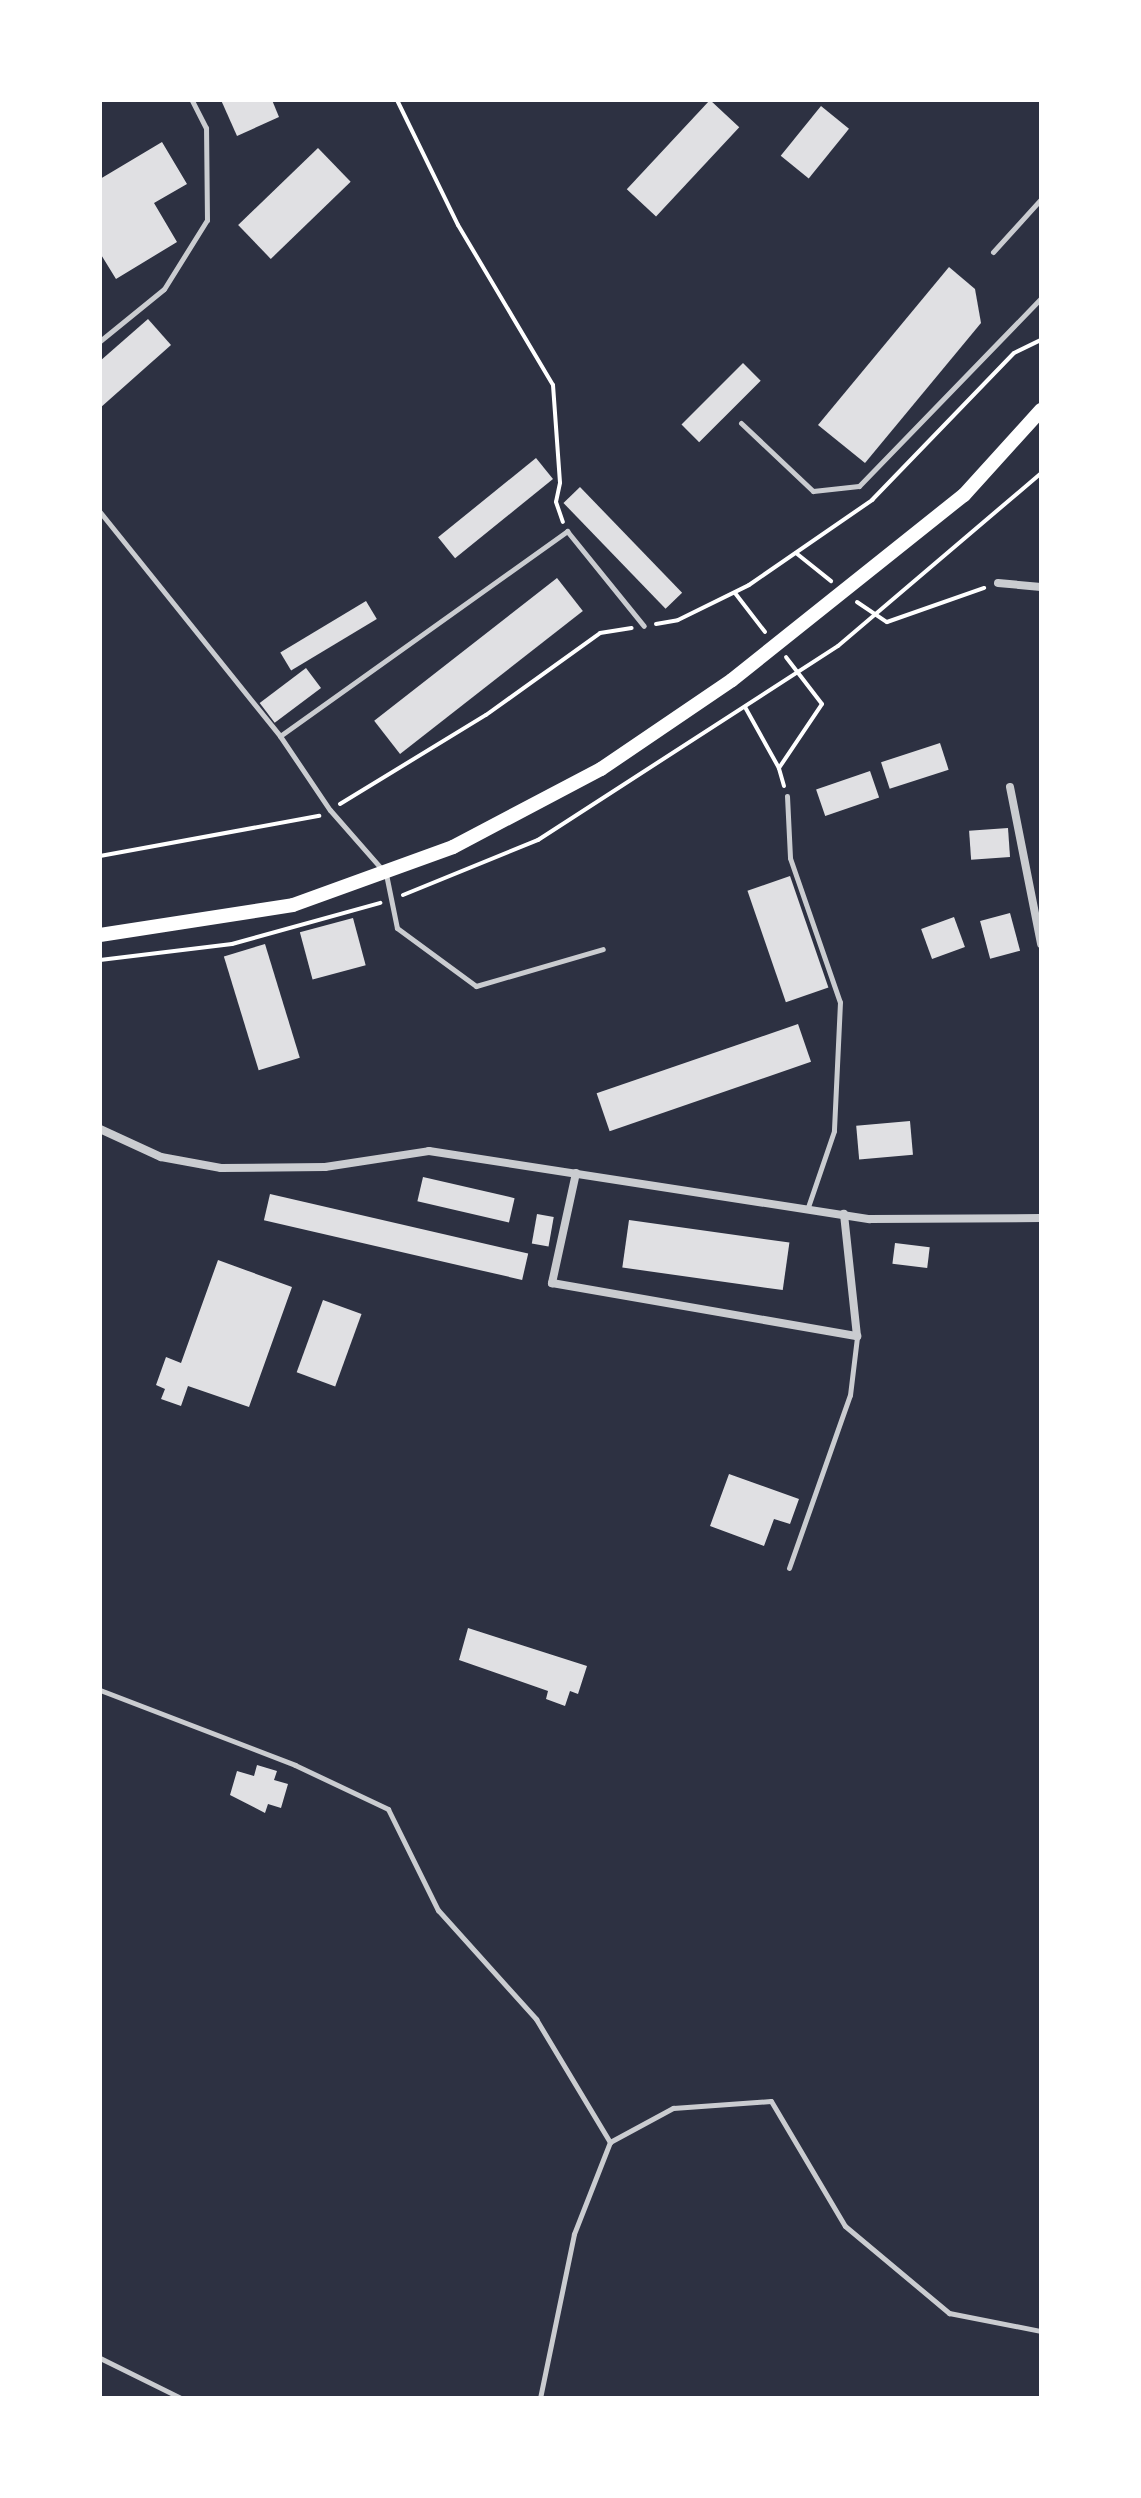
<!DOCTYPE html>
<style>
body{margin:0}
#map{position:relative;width:1141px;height:2498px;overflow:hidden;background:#2d3142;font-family:"Fira Sans",sans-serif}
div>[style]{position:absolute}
.building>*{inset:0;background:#e0e0e3;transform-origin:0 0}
.path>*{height:4px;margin:-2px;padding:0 2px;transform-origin:2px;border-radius:2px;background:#fff}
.service>*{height:5px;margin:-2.5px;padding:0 2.5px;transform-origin:2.5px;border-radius:2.5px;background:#caccd0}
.minor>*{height:8px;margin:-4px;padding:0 4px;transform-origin:4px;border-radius:4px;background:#caccd0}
.secondary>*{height:14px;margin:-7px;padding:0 7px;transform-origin:7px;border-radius:7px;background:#fff}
span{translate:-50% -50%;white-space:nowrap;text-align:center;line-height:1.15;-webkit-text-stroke:6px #fff;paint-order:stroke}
.frame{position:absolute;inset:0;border:102px solid #fff;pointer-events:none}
</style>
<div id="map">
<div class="building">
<i style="clip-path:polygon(221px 100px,272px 100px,279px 117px,237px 136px)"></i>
<i style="left:710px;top:100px;width:40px;height:122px;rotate:43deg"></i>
<i style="left:821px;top:106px;width:36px;height:64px;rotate:39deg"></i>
<i style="clip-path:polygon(162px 142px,187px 184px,154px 203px,177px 242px,116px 279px,100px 253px,100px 179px)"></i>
<i style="left:318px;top:148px;width:47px;height:111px;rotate:46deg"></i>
<i style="clip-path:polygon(949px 267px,975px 289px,981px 323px,865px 463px,818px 425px)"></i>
<i style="clip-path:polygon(148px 319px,171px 345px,100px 408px,100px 361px)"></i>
<i style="left:743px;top:363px;width:25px;height:87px;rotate:45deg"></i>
<i style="left:536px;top:458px;width:27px;height:126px;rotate:51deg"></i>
<i style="left:580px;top:487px;width:147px;height:23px;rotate:46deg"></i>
<i style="left:557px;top:578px;width:42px;height:232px;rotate:52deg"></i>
<i style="left:366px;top:601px;width:21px;height:100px;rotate:59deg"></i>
<i style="left:306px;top:668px;width:25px;height:58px;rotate:53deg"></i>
<i style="left:940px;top:743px;width:28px;height:62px;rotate:72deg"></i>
<i style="left:870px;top:771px;width:28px;height:57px;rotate:71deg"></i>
<i style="left:1008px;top:828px;width:29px;height:39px;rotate:86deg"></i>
<i style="left:790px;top:876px;width:118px;height:45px;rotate:71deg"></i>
<i style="left:1010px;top:913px;width:39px;height:31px;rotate:75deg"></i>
<i style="left:954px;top:917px;width:32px;height:35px;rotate:70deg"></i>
<i style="left:353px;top:918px;width:49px;height:55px;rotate:75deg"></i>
<i style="left:265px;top:944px;width:119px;height:43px;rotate:73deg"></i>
<i style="left:798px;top:1024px;width:40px;height:213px;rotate:71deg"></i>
<i style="left:910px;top:1121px;width:34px;height:54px;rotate:85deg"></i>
<i style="left:423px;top:1177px;width:94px;height:25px;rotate:13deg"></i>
<i style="left:270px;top:1194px;width:265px;height:27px;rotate:13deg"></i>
<i style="left:537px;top:1214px;width:17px;height:30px;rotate:10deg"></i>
<i style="left:629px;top:1220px;width:162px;height:48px;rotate:8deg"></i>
<i style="left:895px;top:1243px;width:35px;height:21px;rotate:7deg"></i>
<i style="clip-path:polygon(218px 1260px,292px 1287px,249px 1407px,188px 1386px,181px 1406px,161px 1399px,165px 1389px,156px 1385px,166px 1357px,181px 1363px)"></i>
<i style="left:323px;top:1300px;width:41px;height:77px;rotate:20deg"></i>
<i style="clip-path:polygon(729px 1474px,799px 1499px,790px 1524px,774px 1519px,764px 1546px,710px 1526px)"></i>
<i style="clip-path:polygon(468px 1628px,587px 1666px,578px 1694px,570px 1691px,565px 1706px,546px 1699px,548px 1691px,459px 1660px)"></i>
<i style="clip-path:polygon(257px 1765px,277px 1771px,274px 1780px,288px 1784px,281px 1808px,268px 1804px,265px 1813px,230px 1795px,237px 1771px,254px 1776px)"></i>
</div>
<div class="path">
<i style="left:397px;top:100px;width:139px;rotate:64deg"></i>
<i style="left:458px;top:225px;width:186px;rotate:59.3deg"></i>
<i style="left:553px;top:385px;width:98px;rotate:85.9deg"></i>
<i style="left:560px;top:483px;width:19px;rotate:102deg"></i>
<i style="left:556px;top:502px;width:21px;rotate:71deg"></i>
<i style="left:796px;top:553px;width:45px;rotate:38.7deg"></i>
<i style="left:735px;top:593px;width:49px;rotate:52.4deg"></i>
<i style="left:857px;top:602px;width:36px;rotate:34deg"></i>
<i style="left:887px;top:622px;width:103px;rotate:-19.3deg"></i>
<i style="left:656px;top:624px;width:22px;rotate:-10deg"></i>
<i style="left:678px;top:620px;width:79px;rotate:-26.2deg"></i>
<i style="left:749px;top:585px;width:150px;rotate:-34.6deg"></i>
<i style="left:872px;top:500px;width:204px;rotate:-46deg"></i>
<i style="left:1014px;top:353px;width:30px;rotate:-26deg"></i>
<i style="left:745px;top:707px;width:70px;rotate:60.9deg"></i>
<i style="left:784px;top:786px;width:19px;rotate:-106deg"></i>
<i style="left:779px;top:768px;width:77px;rotate:-56.1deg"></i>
<i style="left:822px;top:704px;width:59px;rotate:-127.5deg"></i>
<i style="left:340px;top:804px;width:171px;rotate:-31.4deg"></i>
<i style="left:486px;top:715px;width:140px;rotate:-35.7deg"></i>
<i style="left:600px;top:633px;width:32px;rotate:-9deg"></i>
<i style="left:100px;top:856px;width:223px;rotate:-10.4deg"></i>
<i style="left:403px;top:895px;width:146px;rotate:-22.2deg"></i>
<i style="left:538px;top:840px;width:357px;rotate:-32.9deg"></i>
<i style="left:838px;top:646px;width:267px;rotate:-40.4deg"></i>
<i style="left:100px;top:960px;width:133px;rotate:-6.9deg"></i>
<i style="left:232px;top:944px;width:154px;rotate:-15.5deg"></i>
</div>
<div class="service">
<i style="left:993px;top:252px;width:72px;rotate:-47.8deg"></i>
<i style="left:100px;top:341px;width:82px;rotate:-39.1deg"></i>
<i style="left:164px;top:289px;width:81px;rotate:-58.1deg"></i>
<i style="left:207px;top:220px;width:92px;rotate:-90.6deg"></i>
<i style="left:206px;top:128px;width:31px;rotate:-117deg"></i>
<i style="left:741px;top:423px;width:99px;rotate:43.4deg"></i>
<i style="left:813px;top:491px;width:46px;rotate:-6.2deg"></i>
<i style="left:859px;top:486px;width:262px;rotate:-45.9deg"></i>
<i style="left:100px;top:512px;width:287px;rotate:51.2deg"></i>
<i style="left:280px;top:736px;width:89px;rotate:56deg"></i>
<i style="left:330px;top:810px;width:85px;rotate:48.8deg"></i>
<i style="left:386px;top:874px;width:55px;rotate:78.5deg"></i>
<i style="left:397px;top:928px;width:98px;rotate:36.3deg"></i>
<i style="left:476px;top:986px;width:132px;rotate:-16.2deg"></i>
<i style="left:280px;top:736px;width:353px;rotate:-35.5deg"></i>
<i style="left:567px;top:531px;width:122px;rotate:51deg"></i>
<i style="left:787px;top:796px;width:62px;rotate:87.2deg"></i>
<i style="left:790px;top:858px;width:152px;rotate:70.9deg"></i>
<i style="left:840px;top:1002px;width:129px;rotate:92.7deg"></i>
<i style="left:834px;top:1131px;width:80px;rotate:108.9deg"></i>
<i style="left:789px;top:1568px;width:183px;rotate:-70.6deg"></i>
<i style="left:850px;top:1395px;width:58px;rotate:-83.1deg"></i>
<i style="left:100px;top:1690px;width:209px;rotate:21deg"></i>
<i style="left:295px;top:1765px;width:103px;rotate:25.3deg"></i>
<i style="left:388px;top:1809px;width:113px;rotate:63.7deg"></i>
<i style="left:438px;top:1910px;width:147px;rotate:48deg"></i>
<i style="left:536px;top:2019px;width:144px;rotate:59deg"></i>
<i style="left:610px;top:2142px;width:99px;rotate:111.4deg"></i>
<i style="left:574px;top:2234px;width:167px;rotate:101.7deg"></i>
<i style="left:610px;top:2142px;width:72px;rotate:-28.4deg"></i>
<i style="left:673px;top:2108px;width:98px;rotate:-4.1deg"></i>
<i style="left:771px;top:2101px;width:145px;rotate:59.4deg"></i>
<i style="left:845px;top:2226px;width:136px;rotate:39.9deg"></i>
<i style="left:949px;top:2313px;width:94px;rotate:11.1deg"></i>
<i style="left:100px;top:2358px;width:90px;rotate:26.3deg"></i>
</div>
<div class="minor">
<i style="left:998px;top:583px;width:43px;rotate:5.3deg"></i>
<i style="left:1010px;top:787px;width:160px;rotate:78.8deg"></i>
<i style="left:100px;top:1129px;width:67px;rotate:24.7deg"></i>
<i style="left:161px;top:1157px;width:61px;rotate:10.4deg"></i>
<i style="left:221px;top:1168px;width:104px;rotate:-0.6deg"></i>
<i style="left:325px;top:1167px;width:105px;rotate:-8.7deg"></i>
<i style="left:429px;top:1151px;width:446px;rotate:8.8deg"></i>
<i style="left:870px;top:1219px;width:171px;rotate:-0.3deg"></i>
<i style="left:576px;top:1173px;width:113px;rotate:102.3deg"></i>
<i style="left:552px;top:1283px;width:310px;rotate:9.9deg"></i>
<i style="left:857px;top:1336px;width:123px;rotate:-96.1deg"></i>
</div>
<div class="secondary">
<i style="left:100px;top:935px;width:195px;rotate:-8.8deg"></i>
<i style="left:293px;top:905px;width:170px;rotate:-19.9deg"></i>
<i style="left:453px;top:847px;width:167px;rotate:-27.8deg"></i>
<i style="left:601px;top:769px;width:158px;rotate:-34.2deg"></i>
<i style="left:732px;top:680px;width:297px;rotate:-38.6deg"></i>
<i style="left:964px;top:495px;width:115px;rotate:-47.8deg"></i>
</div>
<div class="frame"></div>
</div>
